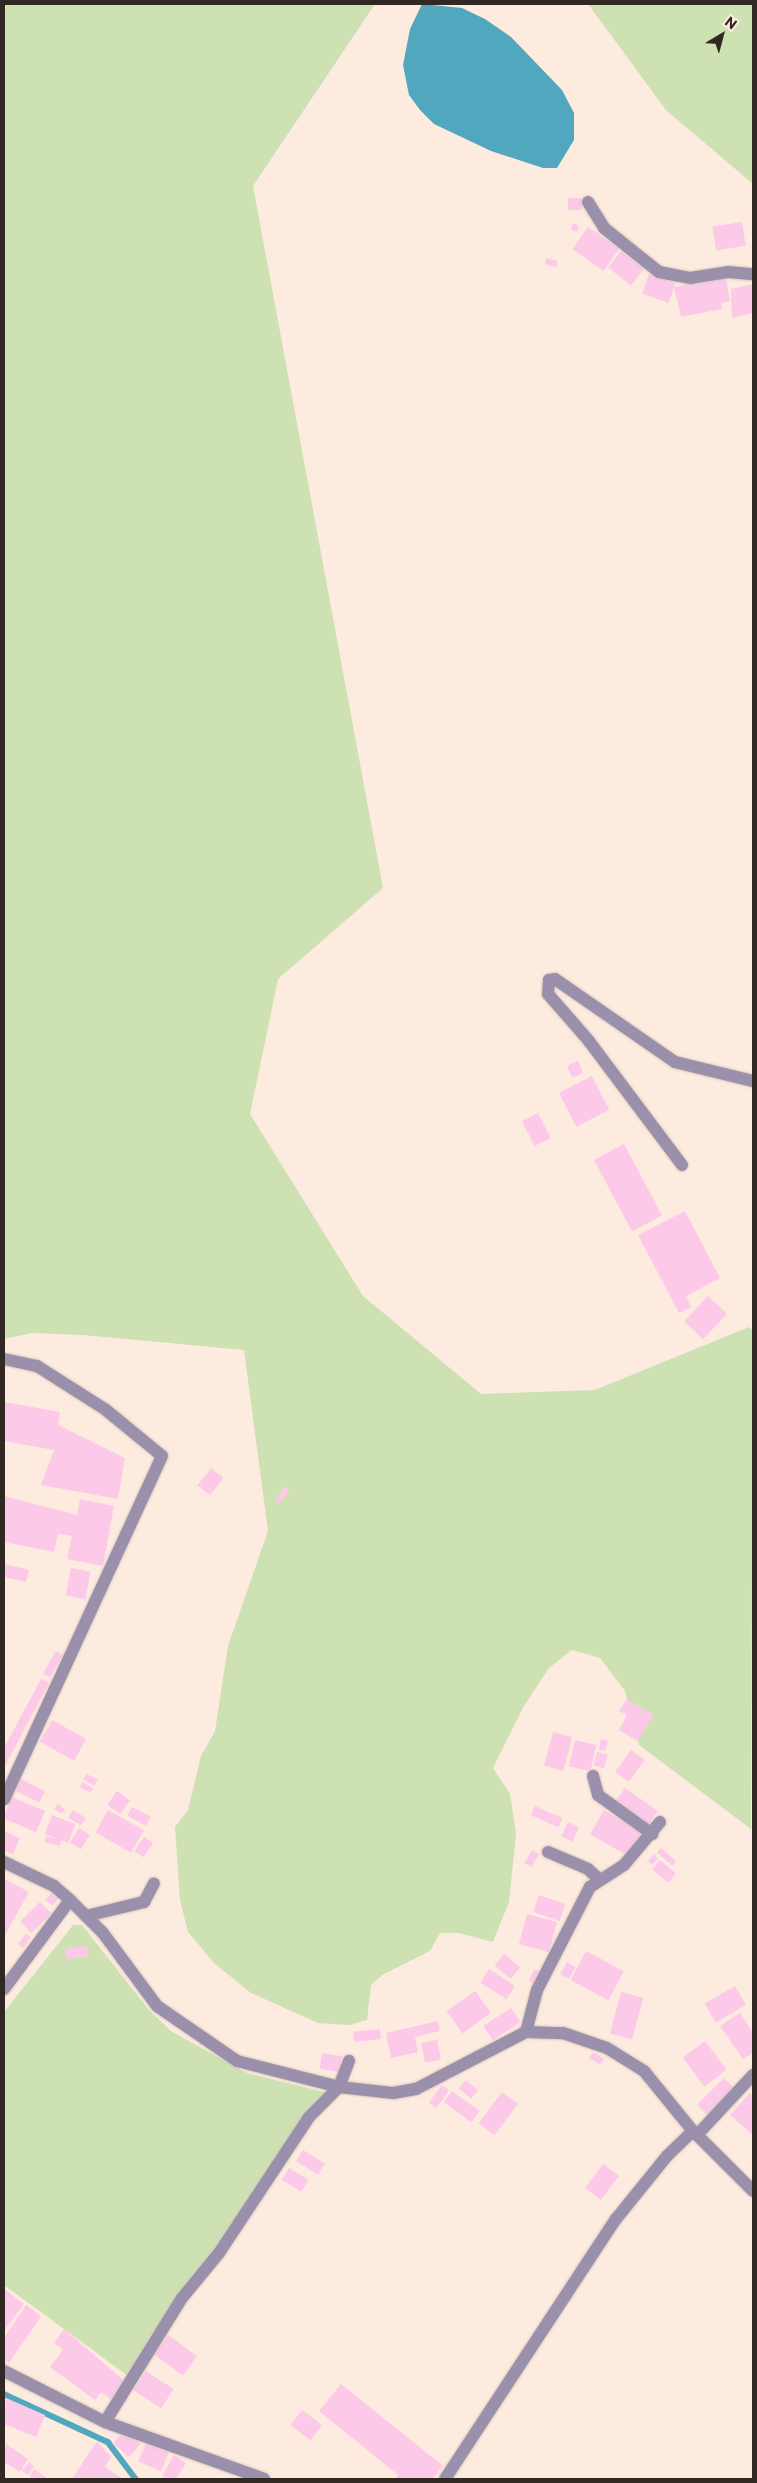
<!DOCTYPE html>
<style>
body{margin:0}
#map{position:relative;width:757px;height:2483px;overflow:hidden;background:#fdebdf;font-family:Commissioner,sans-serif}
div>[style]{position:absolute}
.green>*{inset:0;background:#cde1b3}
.water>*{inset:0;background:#51a8be}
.stream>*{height:5.5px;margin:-2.75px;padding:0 2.75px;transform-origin:2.75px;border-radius:2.75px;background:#51a8be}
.building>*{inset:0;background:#fcc9e9;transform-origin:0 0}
.roads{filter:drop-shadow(0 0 1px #d8c8bd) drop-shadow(0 0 1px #d8c8bd)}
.minor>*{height:12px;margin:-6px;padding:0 6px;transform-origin:6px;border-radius:6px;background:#9a90ab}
span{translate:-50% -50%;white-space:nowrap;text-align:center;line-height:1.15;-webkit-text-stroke:4.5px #fdebdf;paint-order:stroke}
.frame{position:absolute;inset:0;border:5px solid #312823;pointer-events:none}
.north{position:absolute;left:697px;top:10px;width:50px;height:50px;-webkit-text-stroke:4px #fdebdf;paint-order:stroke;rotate:37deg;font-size:14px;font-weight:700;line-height:20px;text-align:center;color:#312823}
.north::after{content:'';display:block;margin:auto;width:18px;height:22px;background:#312823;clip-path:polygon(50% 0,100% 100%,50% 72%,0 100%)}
</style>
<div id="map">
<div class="green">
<i style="clip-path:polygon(4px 4px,375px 4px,253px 186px,383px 888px,278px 979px,250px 1114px,363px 1296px,481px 1394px,595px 1390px,749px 1327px,753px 1331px,751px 1829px,639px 1745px,625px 1691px,600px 1658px,572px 1650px,549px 1668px,524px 1706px,493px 1768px,510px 1794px,516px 1834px,509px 1902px,493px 1942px,459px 1933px,440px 1933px,430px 1951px,382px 1975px,371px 1985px,367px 2020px,349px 2025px,318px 2023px,251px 1993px,214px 1963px,188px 1932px,180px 1900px,175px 1827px,188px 1810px,201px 1756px,215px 1731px,228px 1646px,268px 1531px,244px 1350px,83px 1335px,32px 1333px,4px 1339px)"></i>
<i style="clip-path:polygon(588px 4px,753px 4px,753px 184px,666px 110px)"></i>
<i style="clip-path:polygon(73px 1925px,82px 1925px,149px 2010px,171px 2031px,247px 2073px,328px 2093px,149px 2338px,128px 2376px,4px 2285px,4px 2012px)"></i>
</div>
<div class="water">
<i style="clip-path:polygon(422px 4px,462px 8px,485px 19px,511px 37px,562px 90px,574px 113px,574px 140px,557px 168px,543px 168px,491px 151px,434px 124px,420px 110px,409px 95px,403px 65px,410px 29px)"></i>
</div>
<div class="stream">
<i style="left:4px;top:2394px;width:115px;rotate:24.8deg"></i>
<i style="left:108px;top:2442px;width:46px;rotate:52.9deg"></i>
</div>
<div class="building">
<i style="left:568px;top:198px;width:14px;height:12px"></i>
<i style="left:742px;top:222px;width:24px;height:30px;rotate:81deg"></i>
<i style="clip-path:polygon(573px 223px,579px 226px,577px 232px,571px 230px)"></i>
<i style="left:588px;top:227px;width:38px;height:27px;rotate:35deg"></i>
<i style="left:621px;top:251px;width:29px;height:21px;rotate:38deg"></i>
<i style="clip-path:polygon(546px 258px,557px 261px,557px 267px,545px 264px)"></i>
<i style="left:649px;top:274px;width:28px;height:21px;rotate:19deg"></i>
<i style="clip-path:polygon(718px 278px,726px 279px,730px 301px,721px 303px,722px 309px,681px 317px,674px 287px)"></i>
<i style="clip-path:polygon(753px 284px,753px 313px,732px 318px,731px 289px)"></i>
<i style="left:578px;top:1061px;width:13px;height:12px;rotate:67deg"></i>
<i style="left:592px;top:1076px;width:38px;height:37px;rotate:63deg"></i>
<i style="left:538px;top:1113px;width:28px;height:18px;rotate:63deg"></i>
<i style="left:624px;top:1144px;width:81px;height:34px;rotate:62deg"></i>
<i style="clip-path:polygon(685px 1211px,720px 1278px,686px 1296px,691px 1307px,679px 1313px,638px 1235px)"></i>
<i style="left:708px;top:1296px;width:26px;height:35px;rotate:43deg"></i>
<i style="clip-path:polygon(4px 1402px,60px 1412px,58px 1425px,125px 1458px,118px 1499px,41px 1485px,54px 1450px,4px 1441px)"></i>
<i style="left:211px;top:1468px;width:16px;height:22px;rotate:38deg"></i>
<i style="left:285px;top:1487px;width:6px;height:16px;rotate:39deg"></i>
<i style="clip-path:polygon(4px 1496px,77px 1515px,80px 1499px,114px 1506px,103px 1566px,67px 1559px,72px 1536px,58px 1534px,54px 1552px,4px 1542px)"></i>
<i style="clip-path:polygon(4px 1564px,29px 1570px,26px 1582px,4px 1577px)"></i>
<i style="left:71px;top:1568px;width:20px;height:28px;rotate:11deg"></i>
<i style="left:56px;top:1651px;width:8px;height:26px;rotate:30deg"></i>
<i style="clip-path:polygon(41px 1679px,49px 1683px,4px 1768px,4px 1748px)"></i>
<i style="clip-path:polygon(627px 1699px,654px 1715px,637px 1741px,619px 1730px,627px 1715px,619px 1711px)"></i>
<i style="left:52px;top:1720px;width:39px;height:25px;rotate:29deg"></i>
<i style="left:553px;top:1732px;width:20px;height:35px;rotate:15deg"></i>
<i style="clip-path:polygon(601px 1739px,608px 1741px,605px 1751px,599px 1750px)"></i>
<i style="left:575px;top:1740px;width:22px;height:27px;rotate:13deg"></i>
<i style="left:631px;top:1750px;width:17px;height:27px;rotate:36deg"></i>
<i style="left:597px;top:1752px;width:11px;height:14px;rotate:15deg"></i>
<i style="clip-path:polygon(87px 1774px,98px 1780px,94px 1786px,83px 1779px)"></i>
<i style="left:21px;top:1779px;width:27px;height:13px;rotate:27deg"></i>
<i style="clip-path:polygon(82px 1782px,93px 1788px,90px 1793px,80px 1787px)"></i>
<i style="left:625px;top:1788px;width:40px;height:17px;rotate:35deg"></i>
<i style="left:117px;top:1791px;width:16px;height:17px;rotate:35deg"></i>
<i style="left:12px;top:1797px;width:36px;height:23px;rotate:23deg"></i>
<i style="clip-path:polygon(58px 1804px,65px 1810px,62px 1814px,54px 1809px)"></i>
<i style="left:535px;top:1806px;width:30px;height:10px;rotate:24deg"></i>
<i style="left:132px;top:1807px;width:21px;height:10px;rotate:28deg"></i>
<i style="left:73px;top:1810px;width:15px;height:9px;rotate:32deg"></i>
<i style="left:108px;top:1810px;width:41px;height:26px;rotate:29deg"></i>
<i style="left:604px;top:1810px;width:44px;height:28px;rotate:30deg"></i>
<i style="left:52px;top:1815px;width:25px;height:20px;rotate:21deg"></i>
<i style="left:568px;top:1822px;width:12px;height:16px;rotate:24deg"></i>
<i style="left:79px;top:1828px;width:13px;height:17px;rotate:32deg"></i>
<i style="clip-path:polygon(4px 1831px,20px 1838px,13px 1854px,4px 1851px)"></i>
<i style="left:46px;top:1836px;width:16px;height:6px;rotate:14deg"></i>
<i style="left:144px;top:1837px;width:11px;height:17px;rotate:34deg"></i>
<i style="left:661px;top:1848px;width:20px;height:6px;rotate:41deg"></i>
<i style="left:532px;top:1850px;width:8px;height:15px;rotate:30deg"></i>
<i style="clip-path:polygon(654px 1854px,658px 1859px,652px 1865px,648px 1861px)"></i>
<i style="left:660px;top:1860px;width:21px;height:12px;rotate:41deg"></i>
<i style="clip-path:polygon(4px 1879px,29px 1892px,4px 1937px)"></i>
<i style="left:51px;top:1893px;width:9px;height:9px;rotate:36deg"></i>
<i style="left:539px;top:1895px;width:28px;height:18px;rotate:19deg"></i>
<i style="left:40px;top:1902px;width:16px;height:28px;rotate:45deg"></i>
<i style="left:527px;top:1914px;width:31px;height:31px;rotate:15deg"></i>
<i style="clip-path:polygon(26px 1934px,31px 1937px,23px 1948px,18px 1944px)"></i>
<i style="left:87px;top:1946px;width:11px;height:22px;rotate:85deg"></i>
<i style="left:586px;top:1951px;width:43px;height:33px;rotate:28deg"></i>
<i style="left:504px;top:1954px;width:21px;height:15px;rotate:39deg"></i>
<i style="left:567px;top:1962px;width:10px;height:14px;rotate:29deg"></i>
<i style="left:489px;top:1969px;width:31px;height:16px;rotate:33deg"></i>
<i style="left:534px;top:1969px;width:8px;height:13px;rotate:23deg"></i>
<i style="left:735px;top:1986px;width:22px;height:35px;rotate:60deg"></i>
<i style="left:475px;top:1991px;width:27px;height:35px;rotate:54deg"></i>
<i style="left:621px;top:1992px;width:23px;height:43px;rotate:15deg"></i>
<i style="left:511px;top:2008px;width:17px;height:33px;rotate:57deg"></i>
<i style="clip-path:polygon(740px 2013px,753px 2033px,753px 2053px,743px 2059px,720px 2026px)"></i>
<i style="clip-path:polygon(438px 2021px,440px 2031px,415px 2037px,418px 2052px,391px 2058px,386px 2033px)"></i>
<i style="left:380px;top:2029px;width:10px;height:27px;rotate:84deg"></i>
<i style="left:437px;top:2040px;width:20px;height:16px;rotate:79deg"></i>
<i style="left:705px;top:2041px;width:36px;height:28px;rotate:53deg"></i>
<i style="left:593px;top:2052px;width:13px;height:7px;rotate:32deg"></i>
<i style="left:322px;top:2053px;width:20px;height:16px;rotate:9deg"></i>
<i style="left:724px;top:2078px;width:16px;height:38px;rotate:45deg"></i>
<i style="left:466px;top:2080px;width:16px;height:11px;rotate:40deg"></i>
<i style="left:442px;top:2085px;width:9px;height:22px;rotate:36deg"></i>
<i style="left:452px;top:2091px;width:34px;height:14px;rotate:36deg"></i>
<i style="left:502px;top:2092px;width:20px;height:39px;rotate:37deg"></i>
<i style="clip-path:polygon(750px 2093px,753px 2097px,753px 2135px,730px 2115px)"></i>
<i style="left:303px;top:2150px;width:26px;height:13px;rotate:32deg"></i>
<i style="left:603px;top:2164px;width:20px;height:30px;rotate:37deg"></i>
<i style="left:289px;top:2168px;width:23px;height:14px;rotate:31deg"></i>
<i style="clip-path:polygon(4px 2289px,24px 2304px,4px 2331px)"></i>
<i style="clip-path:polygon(26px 2305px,41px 2316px,9px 2363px,4px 2360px,4px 2338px)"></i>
<i style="clip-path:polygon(64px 2329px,128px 2384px,114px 2402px,101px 2392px,95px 2400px,50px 2367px,63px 2350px,54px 2343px)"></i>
<i style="left:168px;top:2335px;width:36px;height:24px;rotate:36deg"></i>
<i style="left:146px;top:2371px;width:33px;height:23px;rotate:33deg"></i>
<i style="clip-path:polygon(341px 2384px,443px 2466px,432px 2479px,395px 2479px,398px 2475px,319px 2411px)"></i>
<i style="clip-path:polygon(6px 2398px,45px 2415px,36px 2437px,4px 2424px)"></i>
<i style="left:302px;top:2410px;width:25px;height:19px;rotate:37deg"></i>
<i style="left:125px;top:2430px;width:21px;height:18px;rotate:41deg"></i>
<i style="clip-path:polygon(97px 2441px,111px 2457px,105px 2467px,123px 2479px,72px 2479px)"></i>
<i style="left:146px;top:2443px;width:25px;height:20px;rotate:23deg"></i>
<i style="clip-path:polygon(6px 2444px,28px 2459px,20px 2472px,4px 2462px)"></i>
<i style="clip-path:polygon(174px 2455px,186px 2463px,176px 2479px,168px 2479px,162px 2476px)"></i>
<i style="clip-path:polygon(29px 2462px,34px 2466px,28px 2475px,22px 2471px)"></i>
<i style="clip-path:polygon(34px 2469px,47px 2478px,47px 2479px,29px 2477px)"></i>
</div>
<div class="roads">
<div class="minor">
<i style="left:588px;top:202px;width:31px;rotate:58deg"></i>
<i style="left:604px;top:228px;width:70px;rotate:38.7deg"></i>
<i style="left:659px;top:272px;width:32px;rotate:11deg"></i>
<i style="left:690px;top:278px;width:38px;rotate:-9deg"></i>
<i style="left:728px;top:272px;width:25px;rotate:5deg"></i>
<i style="left:682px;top:1165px;width:155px;rotate:-126.9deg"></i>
<i style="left:589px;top:1041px;width:62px;rotate:-131.1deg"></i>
<i style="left:548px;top:994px;width:14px;rotate:-86deg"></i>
<i style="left:549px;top:980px;width:6px;rotate:-9deg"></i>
<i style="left:555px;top:979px;width:146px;rotate:34.7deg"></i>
<i style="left:675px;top:1062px;width:80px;rotate:13.7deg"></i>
<i style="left:4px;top:1359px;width:34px;rotate:12deg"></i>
<i style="left:37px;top:1366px;width:82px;rotate:32.5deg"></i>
<i style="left:106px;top:1410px;width:72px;rotate:39.4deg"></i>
<i style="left:162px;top:1456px;width:378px;rotate:114.7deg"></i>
<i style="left:593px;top:1776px;width:20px;rotate:75deg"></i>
<i style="left:598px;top:1795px;width:67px;rotate:35.8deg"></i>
<i style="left:548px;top:1852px;width:43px;rotate:23deg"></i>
<i style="left:588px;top:1869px;width:16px;rotate:43deg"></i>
<i style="left:4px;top:1862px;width:55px;rotate:25.6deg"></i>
<i style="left:54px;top:1886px;width:21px;rotate:41deg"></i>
<i style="left:70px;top:1900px;width:111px;rotate:126.6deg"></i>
<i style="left:70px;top:1900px;width:47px;rotate:45deg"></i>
<i style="left:103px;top:1933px;width:91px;rotate:53.5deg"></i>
<i style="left:157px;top:2006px;width:97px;rotate:34.5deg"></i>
<i style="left:237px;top:2061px;width:105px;rotate:14.3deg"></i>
<i style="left:339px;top:2087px;width:54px;rotate:6.3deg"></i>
<i style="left:393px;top:2093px;width:23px;rotate:-10deg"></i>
<i style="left:416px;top:2089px;width:124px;rotate:-27.4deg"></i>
<i style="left:526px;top:2032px;width:37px;rotate:2deg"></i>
<i style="left:563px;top:2033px;width:46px;rotate:18.8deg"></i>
<i style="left:607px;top:2048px;width:44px;rotate:31.9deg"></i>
<i style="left:644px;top:2071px;width:77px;rotate:50.8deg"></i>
<i style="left:693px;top:2131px;width:85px;rotate:45deg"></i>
<i style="left:86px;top:1916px;width:60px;rotate:-13.6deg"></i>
<i style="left:144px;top:1902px;width:21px;rotate:-62deg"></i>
<i style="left:526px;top:2032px;width:43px;rotate:-75.3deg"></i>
<i style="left:537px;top:1990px;width:116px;rotate:-62.8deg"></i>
<i style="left:590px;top:1887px;width:40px;rotate:-32.9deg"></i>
<i style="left:624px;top:1865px;width:56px;rotate:-50.1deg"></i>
<i style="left:697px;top:2135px;width:82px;rotate:-47deg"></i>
<i style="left:4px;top:2371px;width:113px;rotate:26.8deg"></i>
<i style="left:105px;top:2422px;width:169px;rotate:19.7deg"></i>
<i style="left:105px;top:2422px;width:146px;rotate:-58.2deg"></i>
<i style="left:182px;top:2298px;width:58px;rotate:-50.6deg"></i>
<i style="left:219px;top:2253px;width:163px;rotate:-56.5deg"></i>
<i style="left:309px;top:2117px;width:42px;rotate:-45deg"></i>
<i style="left:339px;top:2087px;width:28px;rotate:-69deg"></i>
<i style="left:445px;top:2479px;width:311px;rotate:-56.7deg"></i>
<i style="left:616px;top:2219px;width:81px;rotate:-51deg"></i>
<i style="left:667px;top:2156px;width:36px;rotate:-44deg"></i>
</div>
</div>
<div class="frame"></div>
<div class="north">N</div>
</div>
